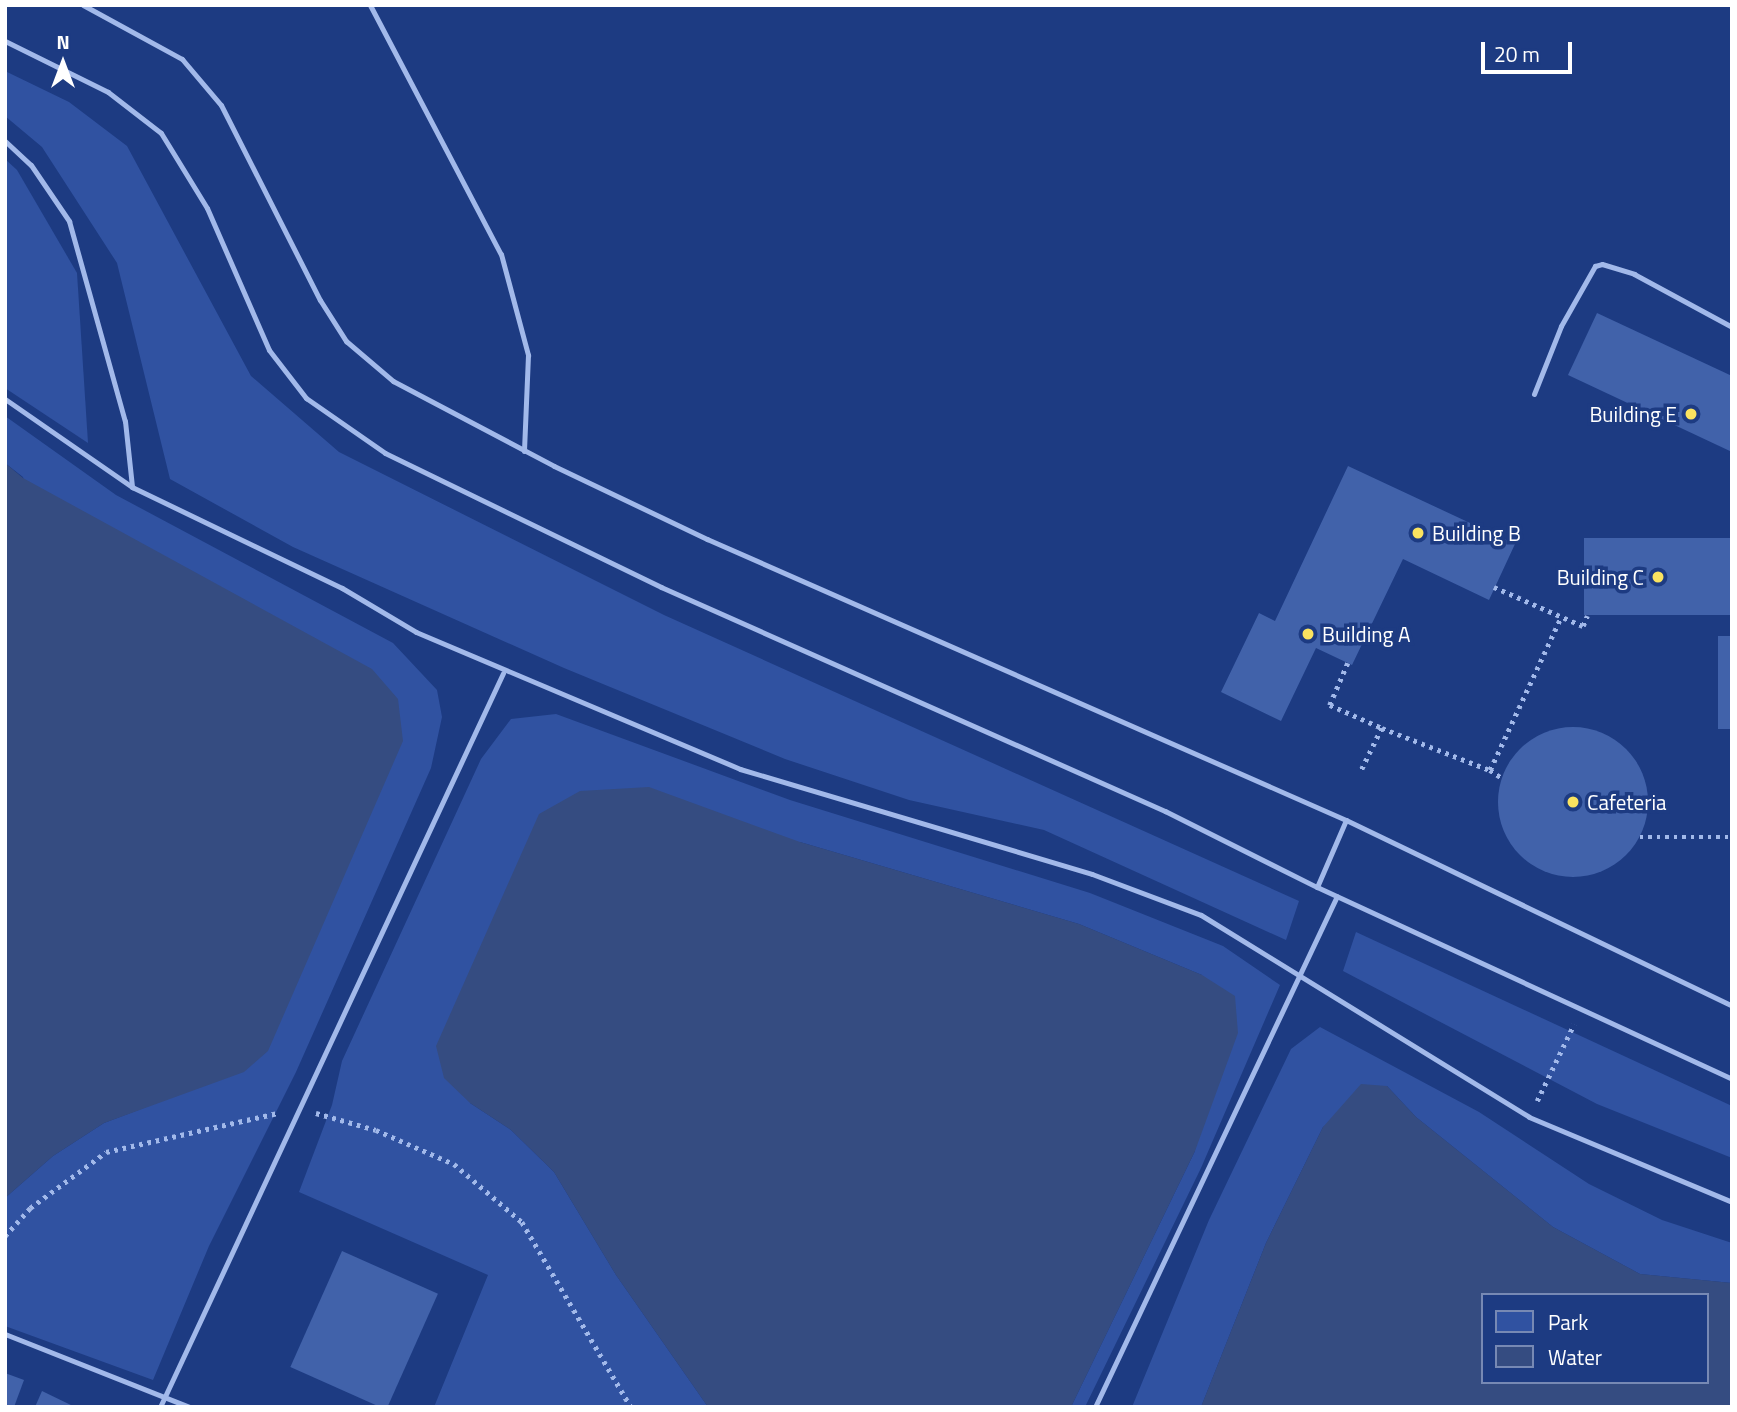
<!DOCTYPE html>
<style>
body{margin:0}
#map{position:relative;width:1737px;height:1412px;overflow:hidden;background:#1d3b82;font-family:"Titillium Web",sans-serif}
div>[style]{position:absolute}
.green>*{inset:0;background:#3052a1}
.water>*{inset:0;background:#354c81}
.building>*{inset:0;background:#4162aa;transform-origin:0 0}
.round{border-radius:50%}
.path>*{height:4.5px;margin-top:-2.25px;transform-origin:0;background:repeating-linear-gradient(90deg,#a2b9ea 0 3.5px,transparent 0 8.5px)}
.lane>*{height:5px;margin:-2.5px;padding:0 2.5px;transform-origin:2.5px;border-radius:2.5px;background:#a2b9ea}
.dots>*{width:19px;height:19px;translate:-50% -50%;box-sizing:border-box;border:4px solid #1d3b82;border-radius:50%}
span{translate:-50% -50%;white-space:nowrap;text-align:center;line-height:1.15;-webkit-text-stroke:7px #1d3b82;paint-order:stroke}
.poi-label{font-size:21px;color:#fff}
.right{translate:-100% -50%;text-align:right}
.left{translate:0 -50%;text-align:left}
.frame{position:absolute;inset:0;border:7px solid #fff;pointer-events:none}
.legend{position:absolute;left:1481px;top:1293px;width:228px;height:91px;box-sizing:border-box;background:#1d3b82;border:2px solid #7789b4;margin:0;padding:9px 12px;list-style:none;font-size:21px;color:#fff}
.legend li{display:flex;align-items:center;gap:14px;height:35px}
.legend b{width:35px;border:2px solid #7789b4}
.north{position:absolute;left:28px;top:28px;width:70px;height:70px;-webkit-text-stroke:5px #1d3b82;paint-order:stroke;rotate:0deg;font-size:19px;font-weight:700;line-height:28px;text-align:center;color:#fff}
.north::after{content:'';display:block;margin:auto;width:24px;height:32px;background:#fff;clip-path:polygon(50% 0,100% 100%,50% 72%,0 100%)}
.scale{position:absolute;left:1481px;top:42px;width:91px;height:32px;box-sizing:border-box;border:4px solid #fff;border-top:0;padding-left:9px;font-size:21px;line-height:24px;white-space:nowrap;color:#fff;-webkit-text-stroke:5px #1d3b82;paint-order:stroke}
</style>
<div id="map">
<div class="green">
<i style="clip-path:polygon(5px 71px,69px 102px,127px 146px,251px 376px,339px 452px,664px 615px,1299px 901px,1286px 940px,1044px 830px,909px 800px,785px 759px,564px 668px,293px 547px,170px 479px,117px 263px,42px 147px,5px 116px)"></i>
<i style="clip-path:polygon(5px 159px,17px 170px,77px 273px,88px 443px,5px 388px)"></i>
<i style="clip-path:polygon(5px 416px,116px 495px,393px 643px,437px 690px,442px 717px,431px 768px,296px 1072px,209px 1246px,153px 1380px,5px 1326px,5px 1198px,53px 1156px,104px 1123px,162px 1101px,23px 477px,5px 463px)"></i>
<i style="clip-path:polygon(556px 714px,790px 800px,1090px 893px,1223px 946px,1280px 985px,1201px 1168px,1085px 1407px,1071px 1407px,1195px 1151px,1202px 975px,1079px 924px,800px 842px,470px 1103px,511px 1130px,554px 1172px,616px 1275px,708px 1407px,434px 1407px,488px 1275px,299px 1192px,332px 1105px,342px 1061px,481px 759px,511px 719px)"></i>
<i style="clip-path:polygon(1356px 932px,1732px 1106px,1732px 1158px,1597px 1104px,1343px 971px)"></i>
<i style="clip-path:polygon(1320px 1027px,1479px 1112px,1589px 1184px,1662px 1220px,1732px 1243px,1732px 1283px,1640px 1274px,1553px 1227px,1416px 1117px,1387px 1086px,1323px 1127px,1266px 1243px,1201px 1407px,1132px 1407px,1209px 1220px,1291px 1049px)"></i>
</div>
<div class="water">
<i style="clip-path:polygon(5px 463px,23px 478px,372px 669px,398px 699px,403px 741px,268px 1051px,244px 1072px,104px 1123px,53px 1156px,5px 1198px)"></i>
<i style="clip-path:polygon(649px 787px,800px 842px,1079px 924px,1202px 975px,1235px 996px,1238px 1033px,1195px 1151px,1071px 1407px,708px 1407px,616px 1275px,554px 1172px,511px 1130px,470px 1103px,444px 1078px,436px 1046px,539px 814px,580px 791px)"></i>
<i style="clip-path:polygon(evenodd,1361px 1084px,1387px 1086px,1416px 1117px,1553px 1227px,1640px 1274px,1732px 1283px,1732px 1407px,1201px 1407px,1266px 1243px,1323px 1127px,1361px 1084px,1483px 1295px,1707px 1295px,1707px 1382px,1483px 1382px,1483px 1295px)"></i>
</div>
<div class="building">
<i style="clip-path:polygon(1597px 313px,1732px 376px,1732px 452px,1568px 375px)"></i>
<i style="clip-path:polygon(1348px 466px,1515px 544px,1489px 600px,1403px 559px,1352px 665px,1316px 648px,1281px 721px,1221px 692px,1259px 613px,1275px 621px)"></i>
<i style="left:1732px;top:538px;width:77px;height:148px;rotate:90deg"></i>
<i style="left:1718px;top:636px;width:14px;height:93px"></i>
<i class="round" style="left:1498px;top:727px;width:150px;height:150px"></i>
<i style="left:342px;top:1251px;width:105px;height:127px;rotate:24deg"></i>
<i style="clip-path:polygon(5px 1373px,24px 1380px,14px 1407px,5px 1407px)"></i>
<i style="clip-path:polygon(42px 1391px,75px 1407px,35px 1407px)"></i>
</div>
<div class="path">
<i style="left:1494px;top:587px;width:97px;rotate:23.7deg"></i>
<i style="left:1583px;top:626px;width:11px;rotate:-68deg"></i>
<i style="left:1348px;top:663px;width:46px;rotate:113.2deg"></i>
<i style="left:1330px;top:705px;width:57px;rotate:23.9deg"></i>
<i style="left:1382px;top:728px;width:48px;rotate:116deg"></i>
<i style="left:1382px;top:728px;width:116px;rotate:21.3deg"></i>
<i style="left:1490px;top:770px;width:169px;rotate:-65.1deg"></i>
<i style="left:1490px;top:770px;width:14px;rotate:34deg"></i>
<i style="left:1640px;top:837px;width:92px"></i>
<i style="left:1537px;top:1101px;width:85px;rotate:-64.3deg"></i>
<i style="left:316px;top:1113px;width:62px;rotate:15.8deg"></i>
<i style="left:376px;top:1130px;width:85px;rotate:23.6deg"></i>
<i style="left:454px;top:1164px;width:89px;rotate:40.5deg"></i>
<i style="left:522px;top:1222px;width:215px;rotate:59.5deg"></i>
<i style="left:5px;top:1236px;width:38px;rotate:-48deg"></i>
<i style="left:30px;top:1208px;width:94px;rotate:-36.4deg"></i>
<i style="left:106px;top:1152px;width:175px;rotate:-12.8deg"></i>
</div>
<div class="lane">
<i style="left:83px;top:5px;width:113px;rotate:28.6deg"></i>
<i style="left:182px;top:59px;width:60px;rotate:49.7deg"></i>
<i style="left:221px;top:105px;width:219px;rotate:63.1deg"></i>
<i style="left:320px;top:300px;width:49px;rotate:57.6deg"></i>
<i style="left:346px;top:341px;width:62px;rotate:40.4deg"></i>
<i style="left:393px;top:381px;width:182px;rotate:27.8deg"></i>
<i style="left:554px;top:466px;width:170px;rotate:25.5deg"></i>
<i style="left:707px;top:539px;width:698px;rotate:23.74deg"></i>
<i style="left:1346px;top:820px;width:428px;rotate:25.7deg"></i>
<i style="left:370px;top:5px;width:281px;rotate:62.3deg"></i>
<i style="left:501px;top:254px;width:105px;rotate:75deg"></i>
<i style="left:528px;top:355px;width:96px;rotate:92.4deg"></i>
<i style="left:5px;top:41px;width:115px;rotate:26.3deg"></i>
<i style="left:108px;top:92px;width:67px;rotate:37.7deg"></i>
<i style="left:161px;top:133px;width:88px;rotate:58.5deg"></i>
<i style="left:207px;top:208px;width:155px;rotate:66.4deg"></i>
<i style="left:269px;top:350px;width:61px;rotate:52.4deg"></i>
<i style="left:306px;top:398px;width:96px;rotate:34.8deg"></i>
<i style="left:385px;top:453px;width:307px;rotate:25.9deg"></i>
<i style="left:661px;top:587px;width:552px;rotate:23.96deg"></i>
<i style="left:1165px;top:811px;width:170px;rotate:26.6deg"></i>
<i style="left:1317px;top:887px;width:457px;rotate:24.8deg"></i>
<i style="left:5px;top:141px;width:35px;rotate:43deg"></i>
<i style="left:31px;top:165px;width:68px;rotate:55.8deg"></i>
<i style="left:69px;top:221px;width:208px;rotate:74.4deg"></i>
<i style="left:125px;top:421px;width:66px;rotate:83.9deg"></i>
<i style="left:1534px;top:394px;width:73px;rotate:-68.3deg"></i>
<i style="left:1561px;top:326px;width:69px;rotate:-60.5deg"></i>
<i style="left:1595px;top:266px;width:7px;rotate:-16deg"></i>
<i style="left:1602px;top:264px;width:34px;rotate:17deg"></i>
<i style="left:1634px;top:274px;width:111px;rotate:28.4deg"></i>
<i style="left:5px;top:399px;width:155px;rotate:34.7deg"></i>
<i style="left:132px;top:487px;width:233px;rotate:25.7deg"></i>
<i style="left:342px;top:588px;width:86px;rotate:30.7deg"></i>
<i style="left:416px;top:632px;width:352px;rotate:22.9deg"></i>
<i style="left:740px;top:769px;width:367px;rotate:16.6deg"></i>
<i style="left:1092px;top:874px;width:116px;rotate:20.6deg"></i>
<i style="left:1201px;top:915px;width:385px;rotate:31.6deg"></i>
<i style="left:1529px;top:1117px;width:220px;rotate:22.7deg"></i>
<i style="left:1317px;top:887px;width:73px;rotate:-66.6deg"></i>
<i style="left:5px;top:1334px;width:198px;rotate:21.6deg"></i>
<i style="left:160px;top:1407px;width:810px;rotate:-64.95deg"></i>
<i style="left:1095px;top:1407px;width:565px;rotate:-64.66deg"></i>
</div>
<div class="dots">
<i style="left:1691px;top:414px;background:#fae360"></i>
<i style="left:1418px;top:533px;background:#fae360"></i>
<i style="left:1658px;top:577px;background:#fae360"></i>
<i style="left:1308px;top:634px;background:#fae360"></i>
<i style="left:1573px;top:802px;background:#fae360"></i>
</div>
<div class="poi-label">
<span class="right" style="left:1677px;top:414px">Building E</span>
<span class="left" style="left:1432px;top:533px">Building B</span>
<span class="right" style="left:1644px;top:577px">Building C</span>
<span class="left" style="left:1322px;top:634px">Building A</span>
<span class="left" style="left:1587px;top:802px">Cafeteria</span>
</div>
<div class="frame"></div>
<ul class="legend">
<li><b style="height:19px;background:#3052a1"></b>Park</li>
<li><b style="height:19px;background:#354c81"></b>Water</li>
</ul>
<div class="north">N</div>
<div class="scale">20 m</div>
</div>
